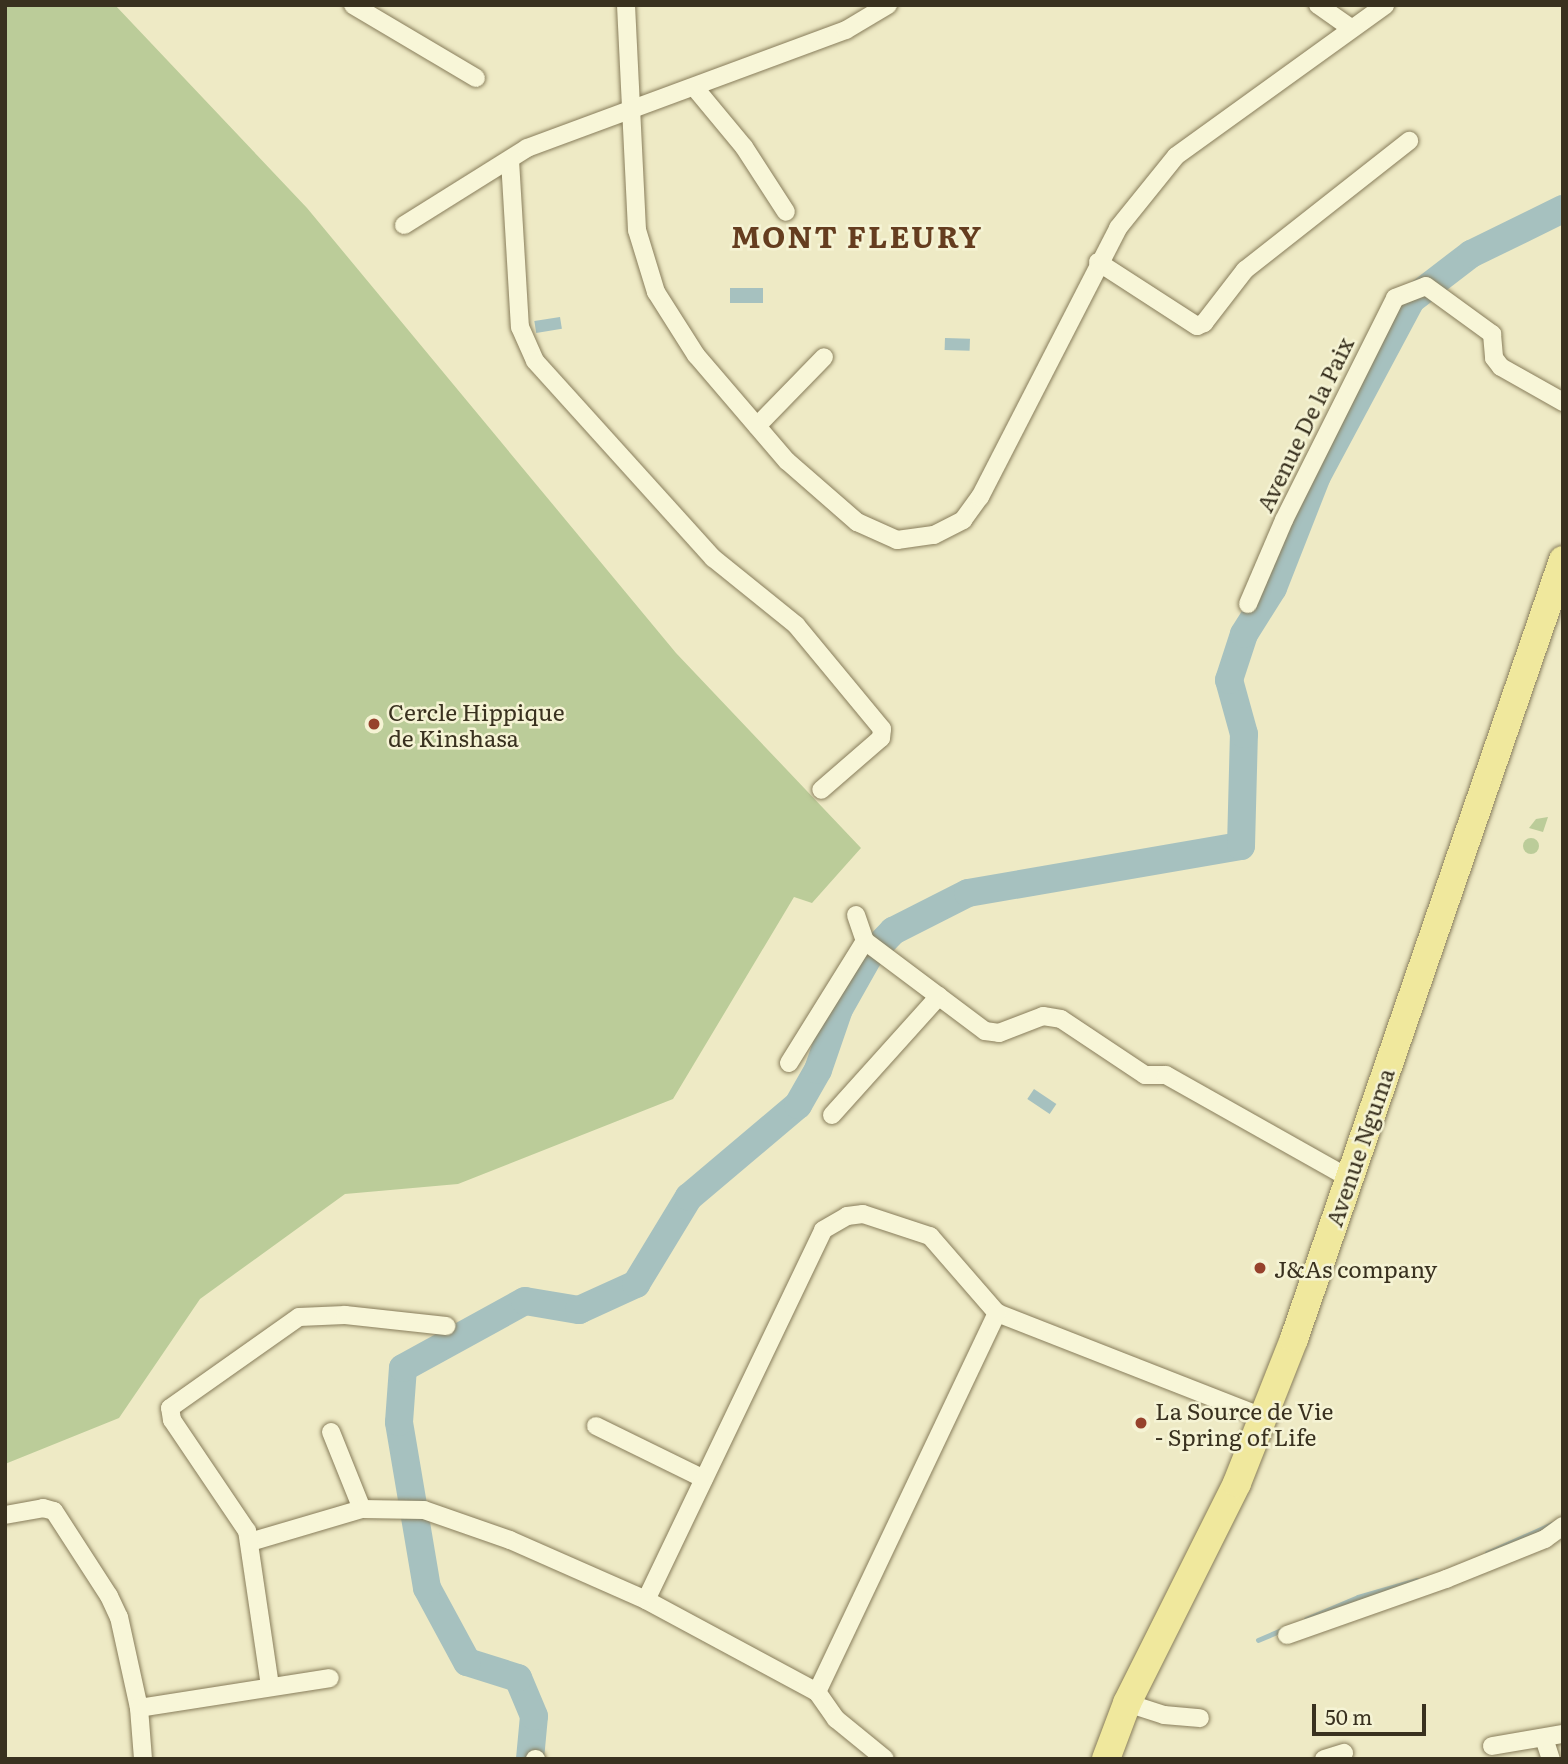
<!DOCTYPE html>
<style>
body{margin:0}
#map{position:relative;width:1568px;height:1764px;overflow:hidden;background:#eeeac5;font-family:Literata,serif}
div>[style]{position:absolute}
.green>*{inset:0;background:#bc9}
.round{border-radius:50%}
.water>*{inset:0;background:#a6c1bf;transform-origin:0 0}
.stream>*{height:4.5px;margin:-2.25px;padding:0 2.25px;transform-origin:2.25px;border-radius:2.25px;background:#a6c1bf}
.river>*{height:28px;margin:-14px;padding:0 14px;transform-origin:14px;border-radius:14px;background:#a6c1bf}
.roads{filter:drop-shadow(0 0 2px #887d5b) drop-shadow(0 0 2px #887d5b)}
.street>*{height:18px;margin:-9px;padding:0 9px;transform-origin:9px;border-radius:9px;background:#f8f6d8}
.primary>*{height:28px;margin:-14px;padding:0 14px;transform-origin:14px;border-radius:14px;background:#f0e89d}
.dots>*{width:19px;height:19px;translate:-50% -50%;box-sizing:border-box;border:4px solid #f5f3d4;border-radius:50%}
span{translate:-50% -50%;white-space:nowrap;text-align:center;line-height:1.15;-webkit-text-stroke:5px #f5f3d4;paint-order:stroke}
.street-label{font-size:23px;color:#39311f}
.poi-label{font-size:23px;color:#39311f}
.left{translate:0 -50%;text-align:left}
.district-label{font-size:30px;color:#653d1f;font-weight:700;letter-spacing:2px}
.frame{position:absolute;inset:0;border:7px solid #39311f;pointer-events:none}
.scale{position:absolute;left:1312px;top:1704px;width:114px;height:32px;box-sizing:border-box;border:4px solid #39311f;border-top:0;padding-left:9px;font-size:21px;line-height:24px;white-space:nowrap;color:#39311f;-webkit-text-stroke:5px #f5f3d4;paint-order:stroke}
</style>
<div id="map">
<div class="green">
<i style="clip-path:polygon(5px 5px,115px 5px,307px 208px,676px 653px,861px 848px,812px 903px,794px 897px,673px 1099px,458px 1184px,345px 1194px,200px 1299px,119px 1418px,5px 1464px)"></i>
<i style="clip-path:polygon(1548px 817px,1543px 832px,1529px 828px,1536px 819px)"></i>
<i class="round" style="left:1523px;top:838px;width:16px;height:16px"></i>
</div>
<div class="water">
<i style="left:730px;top:288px;width:33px;height:15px"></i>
<i style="left:560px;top:317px;width:12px;height:26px;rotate:81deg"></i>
<i style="left:945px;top:338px;width:25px;height:12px;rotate:2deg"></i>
<i style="left:1034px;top:1089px;width:27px;height:12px;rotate:34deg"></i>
</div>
<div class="stream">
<i style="left:1487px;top:1553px;width:71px;rotate:-24deg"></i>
<i style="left:1306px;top:1619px;width:56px;rotate:-22.9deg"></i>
<i style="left:1358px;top:1597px;width:61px;rotate:-16.1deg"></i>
<i style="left:1258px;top:1640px;width:26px;rotate:-23deg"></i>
</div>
<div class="river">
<i style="left:530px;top:1759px;width:43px;rotate:-84.7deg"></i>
<i style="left:534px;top:1716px;width:41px;rotate:-112.8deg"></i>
<i style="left:518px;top:1678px;width:53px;rotate:-162.6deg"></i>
<i style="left:467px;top:1662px;width:84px;rotate:-118.4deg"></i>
<i style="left:427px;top:1588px;width:168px;rotate:-99.6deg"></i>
<i style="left:399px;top:1422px;width:54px;rotate:-85.8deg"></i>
<i style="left:403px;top:1368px;width:139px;rotate:-28.8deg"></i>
<i style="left:525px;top:1301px;width:55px;rotate:9.5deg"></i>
<i style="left:579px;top:1310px;width:63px;rotate:-24.5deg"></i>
<i style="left:636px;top:1284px;width:102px;rotate:-58.7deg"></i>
<i style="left:689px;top:1197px;width:143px;rotate:-40.2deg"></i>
<i style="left:798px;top:1105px;width:40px;rotate:-60.3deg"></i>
<i style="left:818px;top:1070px;width:65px;rotate:-71deg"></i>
<i style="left:839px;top:1009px;width:61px;rotate:-60.5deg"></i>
<i style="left:869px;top:956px;width:35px;rotate:-46deg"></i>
<i style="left:893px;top:931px;width:84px;rotate:-26.9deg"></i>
<i style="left:968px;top:893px;width:277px;rotate:-9.8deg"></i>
<i style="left:1241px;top:846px;width:112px;rotate:-88.5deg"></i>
<i style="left:1244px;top:734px;width:56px;rotate:-105.5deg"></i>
<i style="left:1229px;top:680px;width:48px;rotate:-71.9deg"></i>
<i style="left:1244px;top:634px;width:54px;rotate:-57.8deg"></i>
<i style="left:1273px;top:588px;width:120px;rotate:-68.6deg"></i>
<i style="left:1317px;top:476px;width:200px;rotate:-61.9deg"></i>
<i style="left:1411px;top:300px;width:76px;rotate:-37.5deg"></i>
<i style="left:1471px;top:254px;width:102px;rotate:-26.1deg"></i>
</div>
<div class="roads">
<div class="street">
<i style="left:353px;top:5px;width:143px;rotate:30.7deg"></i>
<i style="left:626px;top:5px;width:225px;rotate:87.2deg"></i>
<i style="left:637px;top:230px;width:65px;rotate:73deg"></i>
<i style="left:656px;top:292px;width:75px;rotate:57.6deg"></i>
<i style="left:696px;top:355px;width:140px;rotate:49.4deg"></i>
<i style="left:787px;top:461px;width:93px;rotate:41.1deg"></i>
<i style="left:857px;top:522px;width:44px;rotate:24.2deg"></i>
<i style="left:897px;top:540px;width:37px;rotate:-8deg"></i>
<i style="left:934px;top:535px;width:33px;rotate:-27deg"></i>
<i style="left:963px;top:520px;width:29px;rotate:-54deg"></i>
<i style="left:980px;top:497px;width:302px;rotate:-62.8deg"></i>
<i style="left:1118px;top:228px;width:92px;rotate:-51.1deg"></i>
<i style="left:1176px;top:156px;width:258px;rotate:-35.8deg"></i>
<i style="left:1318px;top:5px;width:39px;rotate:35deg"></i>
<i style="left:695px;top:88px;width:77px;rotate:50.3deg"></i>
<i style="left:744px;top:147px;width:77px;rotate:57.1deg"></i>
<i style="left:510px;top:160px;width:167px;rotate:86.6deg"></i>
<i style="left:520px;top:327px;width:37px;rotate:66deg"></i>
<i style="left:535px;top:361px;width:266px;rotate:47.9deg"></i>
<i style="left:713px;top:558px;width:107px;rotate:38.9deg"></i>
<i style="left:796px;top:625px;width:135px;rotate:50.4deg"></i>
<i style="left:882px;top:729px;width:9px;rotate:96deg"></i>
<i style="left:881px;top:738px;width:79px;rotate:139.1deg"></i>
<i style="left:404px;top:225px;width:145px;rotate:-32deg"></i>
<i style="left:527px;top:148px;width:340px;rotate:-20.3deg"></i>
<i style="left:846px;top:30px;width:49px;rotate:-30.8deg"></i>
<i style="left:1098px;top:262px;width:118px;rotate:32.9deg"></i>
<i style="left:1197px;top:326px;width:8px;rotate:-23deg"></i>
<i style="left:1204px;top:323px;width:67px;rotate:-52.3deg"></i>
<i style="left:1245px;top:270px;width:209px;rotate:-38.2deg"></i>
<i style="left:757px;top:426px;width:96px;rotate:-45.8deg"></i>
<i style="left:1248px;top:604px;width:91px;rotate:-66.8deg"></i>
<i style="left:1284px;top:520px;width:248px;rotate:-63.4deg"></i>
<i style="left:1395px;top:298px;width:33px;rotate:-21deg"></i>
<i style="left:1426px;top:286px;width:82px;rotate:36deg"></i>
<i style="left:1492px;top:334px;width:24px;rotate:85deg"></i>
<i style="left:1494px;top:358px;width:11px;rotate:52deg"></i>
<i style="left:1501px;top:367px;width:71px;rotate:29.4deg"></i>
<i style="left:856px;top:915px;width:28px;rotate:71deg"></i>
<i style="left:865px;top:941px;width:150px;rotate:36.9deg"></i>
<i style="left:985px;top:1031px;width:14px;rotate:8deg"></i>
<i style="left:999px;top:1033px;width:47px;rotate:-21.1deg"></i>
<i style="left:1043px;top:1016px;width:18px;rotate:9deg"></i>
<i style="left:1061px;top:1019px;width:101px;rotate:33.7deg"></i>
<i style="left:1145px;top:1075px;width:21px"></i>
<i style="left:1166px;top:1075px;width:210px;rotate:29.4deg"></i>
<i style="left:789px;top:1063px;width:144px;rotate:-58.1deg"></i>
<i style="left:832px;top:1115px;width:160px;rotate:-48deg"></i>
<i style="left:596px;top:1426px;width:120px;rotate:26.1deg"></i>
<i style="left:331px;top:1432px;width:83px;rotate:68.1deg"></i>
<i style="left:5px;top:1515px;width:39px;rotate:-10deg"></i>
<i style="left:43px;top:1508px;width:11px;rotate:15deg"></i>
<i style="left:54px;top:1511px;width:101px;rotate:57.1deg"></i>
<i style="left:109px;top:1596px;width:23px;rotate:65deg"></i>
<i style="left:119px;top:1617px;width:93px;rotate:77.6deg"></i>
<i style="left:139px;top:1708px;width:51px;rotate:85.5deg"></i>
<i style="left:250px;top:1542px;width:117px;rotate:-16.4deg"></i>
<i style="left:362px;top:1509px;width:62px;rotate:0.9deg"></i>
<i style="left:424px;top:1510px;width:91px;rotate:19.2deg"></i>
<i style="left:510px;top:1540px;width:149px;rotate:23.8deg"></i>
<i style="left:646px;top:1600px;width:194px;rotate:28.3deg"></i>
<i style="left:817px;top:1692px;width:33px;rotate:55deg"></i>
<i style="left:836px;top:1719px;width:63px;rotate:39.2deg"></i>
<i style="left:646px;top:1600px;width:410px;rotate:-64.4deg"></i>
<i style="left:823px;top:1230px;width:28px;rotate:-30deg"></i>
<i style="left:847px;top:1216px;width:16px;rotate:-7deg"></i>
<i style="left:863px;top:1214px;width:71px;rotate:18.2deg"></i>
<i style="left:930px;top:1236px;width:102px;rotate:49deg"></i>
<i style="left:997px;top:1313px;width:282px;rotate:21.4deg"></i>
<i style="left:1287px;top:1635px;width:169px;rotate:-19.4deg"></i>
<i style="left:1446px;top:1579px;width:107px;rotate:-22deg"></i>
<i style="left:1545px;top:1539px;width:22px;rotate:-36deg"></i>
<i style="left:270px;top:1686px;width:157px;rotate:-98.4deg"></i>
<i style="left:247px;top:1531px;width:134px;rotate:-124deg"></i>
<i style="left:172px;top:1420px;width:12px;rotate:-99deg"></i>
<i style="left:170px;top:1408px;width:158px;rotate:-35.2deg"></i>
<i style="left:299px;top:1317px;width:46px;rotate:-2.5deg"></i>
<i style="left:345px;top:1315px;width:102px;rotate:6.2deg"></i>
<i style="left:817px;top:1692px;width:420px;rotate:-64.6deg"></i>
<i style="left:1127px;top:1703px;width:39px;rotate:18deg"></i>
<i style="left:1164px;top:1715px;width:36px;rotate:5deg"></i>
<i style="left:139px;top:1708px;width:193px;rotate:-8.9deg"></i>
<i style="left:1544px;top:1738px;width:22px;rotate:72deg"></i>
<i style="left:1492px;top:1746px;width:72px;rotate:-9.6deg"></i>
<i style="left:535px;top:1759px;width:1px"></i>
<i style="left:1324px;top:1759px;width:21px;rotate:-17deg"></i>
</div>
<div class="primary">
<i style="left:1106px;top:1759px;width:60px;rotate:-69.4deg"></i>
<i style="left:1127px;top:1703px;width:246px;rotate:-63.4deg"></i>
<i style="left:1237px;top:1483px;width:155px;rotate:-68.4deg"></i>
<i style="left:1294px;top:1339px;width:824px;rotate:-70.95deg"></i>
</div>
</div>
<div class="dots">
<i style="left:374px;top:724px;background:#96422c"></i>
<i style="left:1260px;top:1268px;background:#96422c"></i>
<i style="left:1141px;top:1423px;background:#96422c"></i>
</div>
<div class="street-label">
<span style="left:1304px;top:424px;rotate:-64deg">Avenue De la Paix</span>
<span style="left:1359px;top:1147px;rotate:-71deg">Avenue Nguma</span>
</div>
<div class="poi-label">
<span class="left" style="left:388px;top:724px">Cercle Hippique<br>de Kinshasa</span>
<span class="left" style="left:1274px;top:1268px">J&amp;As company</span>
<span class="left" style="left:1155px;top:1423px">La Source de Vie<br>- Spring of Life</span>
</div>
<div class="district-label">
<span style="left:857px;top:235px">MONT FLEURY</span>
</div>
<div class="frame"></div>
<div class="scale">50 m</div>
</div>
